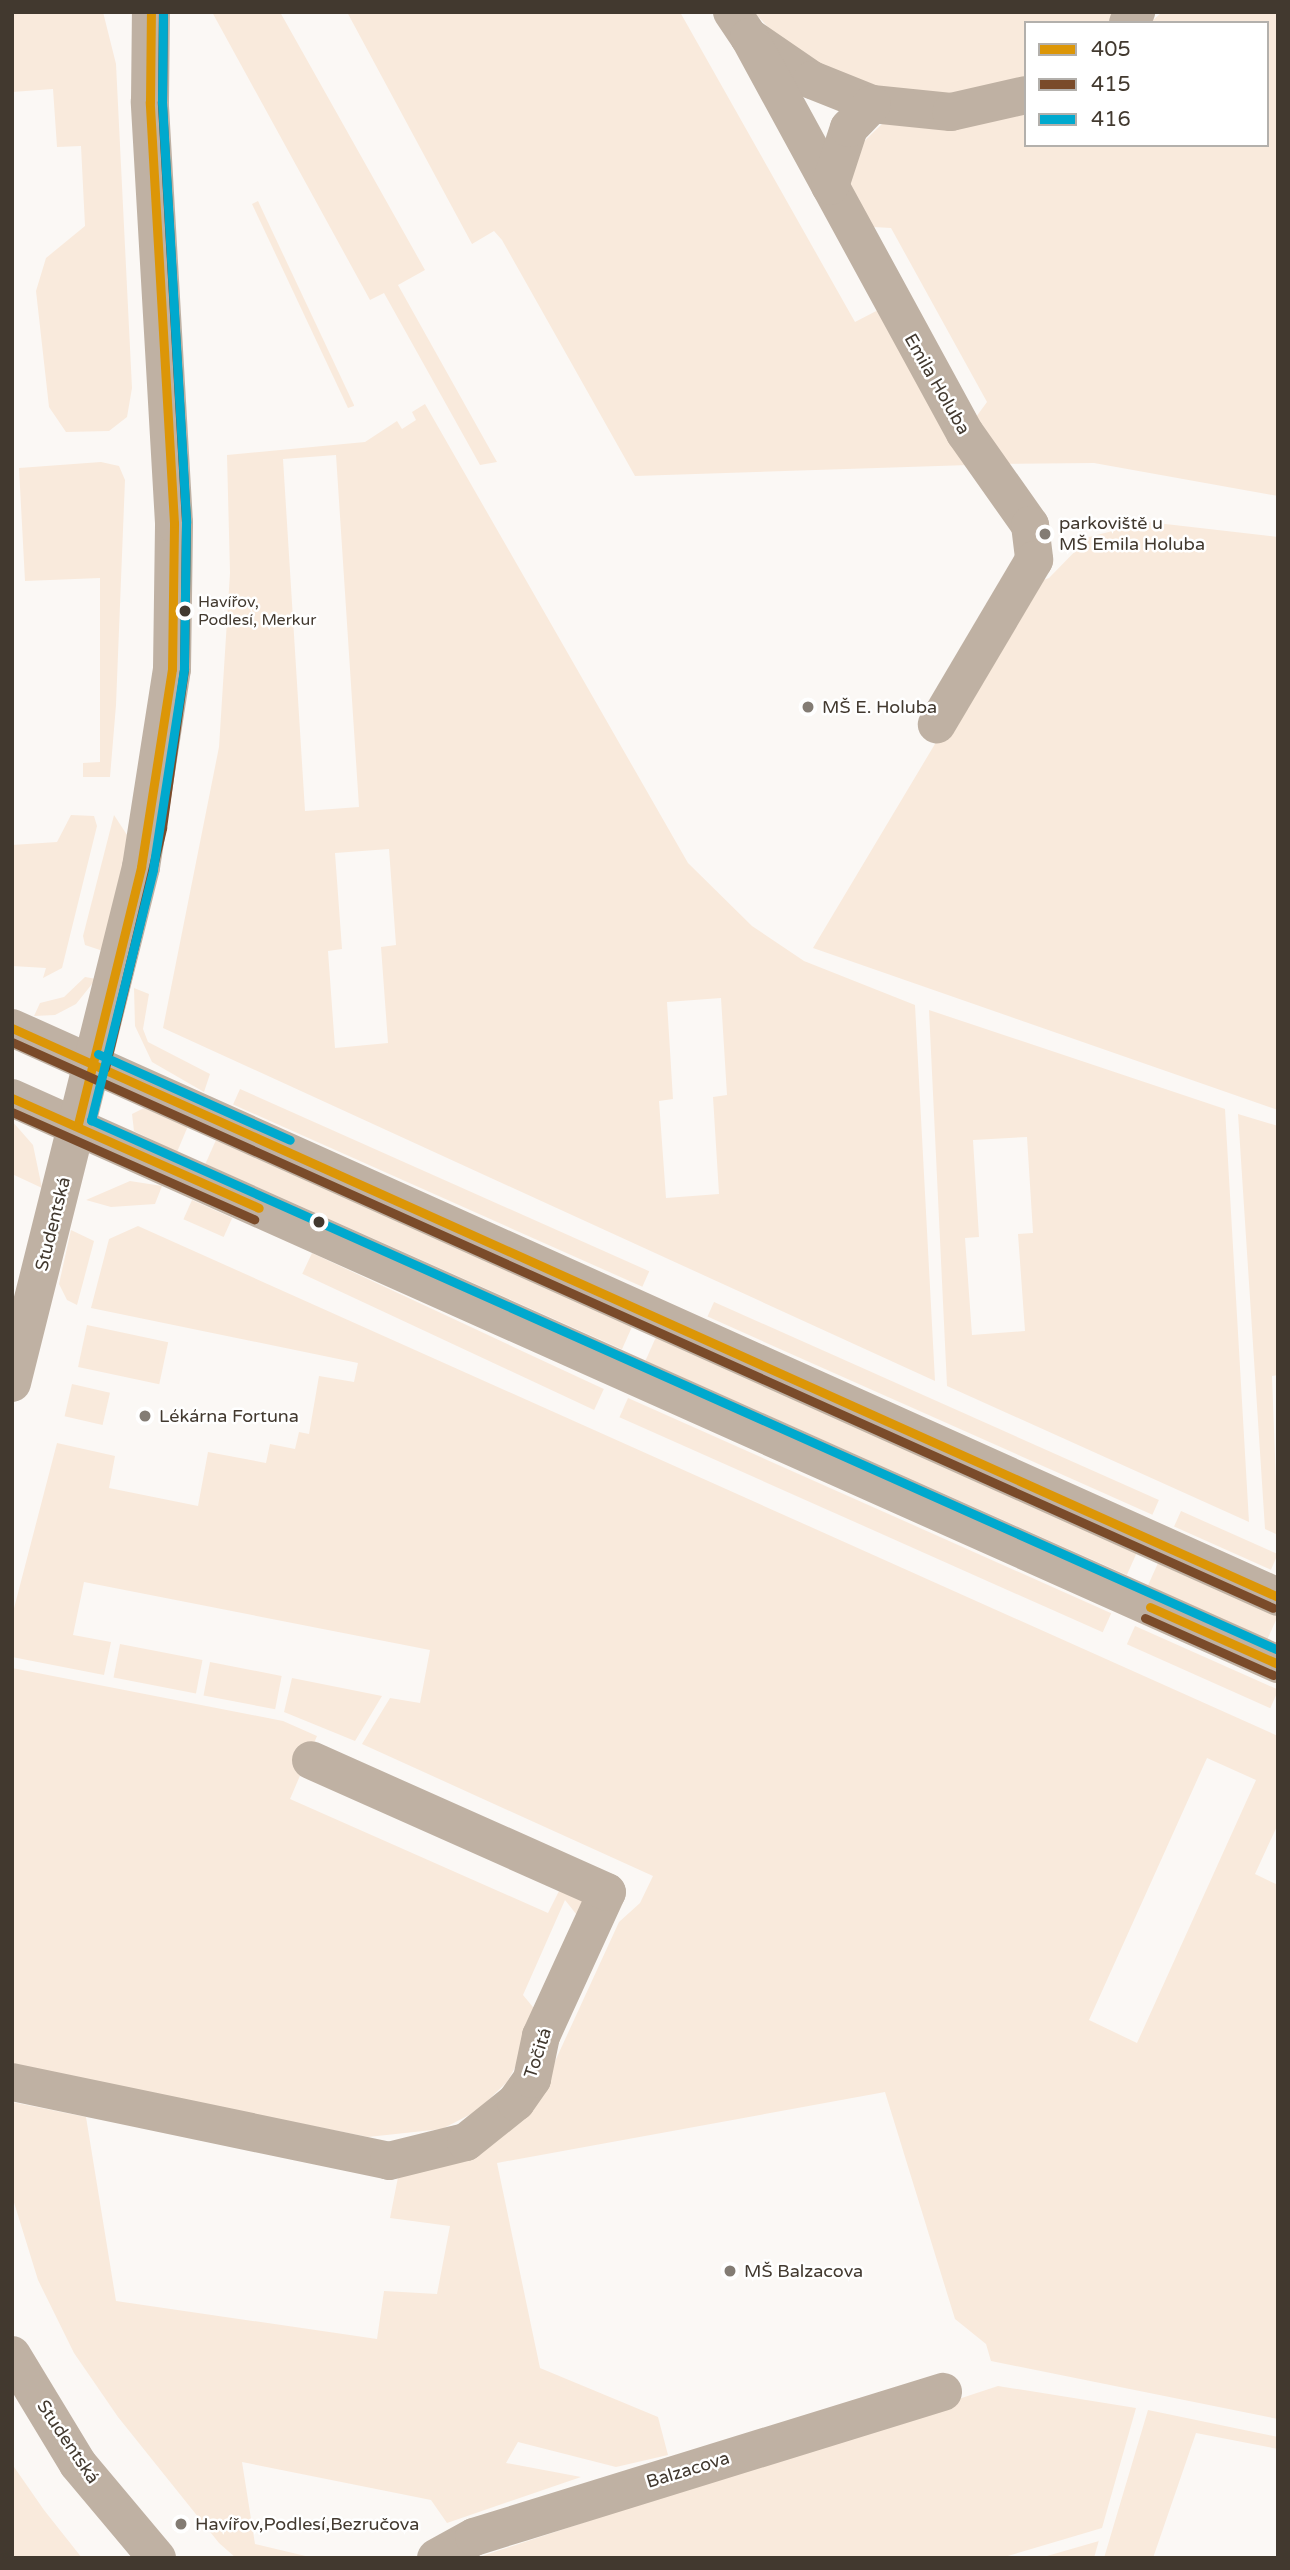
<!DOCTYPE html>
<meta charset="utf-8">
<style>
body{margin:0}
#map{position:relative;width:1290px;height:2570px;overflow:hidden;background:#fbf8f5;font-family:"Varela Round",sans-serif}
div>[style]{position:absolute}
.green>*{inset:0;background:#f9eadc;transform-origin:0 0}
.minor>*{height:38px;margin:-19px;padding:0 19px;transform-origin:19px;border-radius:19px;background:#bfb1a3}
.bus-1>*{height:9px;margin:-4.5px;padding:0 4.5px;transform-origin:4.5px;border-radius:4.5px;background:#dc9607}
.bus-2>*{height:9px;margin:-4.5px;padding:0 4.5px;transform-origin:4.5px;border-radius:4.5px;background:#7a4b2a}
.bus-3>*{height:9px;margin:-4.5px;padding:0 4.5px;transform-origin:4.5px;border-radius:4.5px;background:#00a9ce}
.dots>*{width:19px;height:19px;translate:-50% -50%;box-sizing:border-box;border:4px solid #fff;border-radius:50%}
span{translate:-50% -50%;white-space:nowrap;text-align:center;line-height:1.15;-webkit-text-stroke:5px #fff;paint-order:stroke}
.bus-label{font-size:16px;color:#42392f}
.left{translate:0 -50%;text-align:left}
.street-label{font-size:18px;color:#42392f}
.poi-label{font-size:18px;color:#42392f}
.frame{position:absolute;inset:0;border:14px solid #42392f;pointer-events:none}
.legend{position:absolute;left:1024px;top:21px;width:245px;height:126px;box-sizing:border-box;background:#fff;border:2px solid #b3b0ac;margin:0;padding:9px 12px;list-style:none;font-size:21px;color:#42392f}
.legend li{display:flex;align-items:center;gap:14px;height:35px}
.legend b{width:35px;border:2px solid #b3b0ac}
</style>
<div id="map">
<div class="green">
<i style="clip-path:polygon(12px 12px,103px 12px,116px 64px,132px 388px,127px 417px,109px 431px,66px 432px,49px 407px,36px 291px,46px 258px,85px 226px,81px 146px,57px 147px,53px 89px,12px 92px)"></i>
<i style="clip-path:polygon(212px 12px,280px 12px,425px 270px,398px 285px,497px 462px,480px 465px,384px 293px,370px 300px)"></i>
<i style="clip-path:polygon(347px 12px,680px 12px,855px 322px,882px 308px,969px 465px,635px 476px,502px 240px,494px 231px,472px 244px)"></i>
<i style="clip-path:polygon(754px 12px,1117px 12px,1107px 23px,1026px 23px,1026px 81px,956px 96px,849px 83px,778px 38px)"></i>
<i style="clip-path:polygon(1162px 12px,1278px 12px,1278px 496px,1094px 463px,995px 464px,968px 428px,987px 402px,891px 228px,856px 226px,844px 173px,848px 157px,883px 123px,1026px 111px,1026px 145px,1267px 145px,1267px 23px,1150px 23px)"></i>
<i style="clip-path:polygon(258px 201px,354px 405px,354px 406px,348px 408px,252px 204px)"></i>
<i style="clip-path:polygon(evenodd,425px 404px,688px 863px,752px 926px,804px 961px,915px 1005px,935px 1381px,163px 1028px,219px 747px,230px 573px,227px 455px,365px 442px,397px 421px,402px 429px,416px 420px,412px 412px,425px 404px,336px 455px,359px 807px,305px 811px,283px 459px,336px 455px,425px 404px,389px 849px,396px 945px,381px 947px,388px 1043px,335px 1048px,328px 951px,342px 949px,335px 853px,389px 849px,425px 404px,721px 998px,727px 1095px,713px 1097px,719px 1194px,666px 1198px,659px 1101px,673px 1099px,667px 1002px,721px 998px)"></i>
<i style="clip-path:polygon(101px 462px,119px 466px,125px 480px,116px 705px,110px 777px,83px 777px,83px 763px,100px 762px,100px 578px,25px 581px,19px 468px)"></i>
<i style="clip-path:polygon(1148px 522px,1278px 537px,1278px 1110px,813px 948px,1030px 585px,1049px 578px,1089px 537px)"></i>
<i style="clip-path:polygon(71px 815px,94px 816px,97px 826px,62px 968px,43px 978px,46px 968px,12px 966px,12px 845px,57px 842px)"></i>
<i style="clip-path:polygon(114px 815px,129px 838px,103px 951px,85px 945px,83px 936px)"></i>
<i style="clip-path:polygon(85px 977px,96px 979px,76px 1004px,55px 1015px,34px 1016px,40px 1003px,64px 997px)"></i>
<i style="clip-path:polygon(134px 988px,149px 994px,143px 1029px,148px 1042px,210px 1074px,204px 1092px,152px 1062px,135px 1026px)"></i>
<i style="clip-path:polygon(evenodd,929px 1010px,1225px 1109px,1249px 1522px,947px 1386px,929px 1010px,1027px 1137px,1033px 1233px,1018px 1234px,1025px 1331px,972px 1335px,965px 1238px,979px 1237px,973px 1140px,1027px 1137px)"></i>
<i style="left:240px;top:1089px;width:448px;height:17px;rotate:24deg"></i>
<i style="clip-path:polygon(144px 1108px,188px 1126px,177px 1152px,134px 1131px,132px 1114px)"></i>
<i style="clip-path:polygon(1238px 1114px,1278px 1126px,1278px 1375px,1272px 1376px,1278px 1535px,1265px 1529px)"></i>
<i style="clip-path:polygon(12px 1121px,33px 1145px,42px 1188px,12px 1174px)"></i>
<i style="left:216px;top:1140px;width:456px;height:26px;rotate:24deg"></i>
<i style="clip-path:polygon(130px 1181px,162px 1186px,155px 1204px,111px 1207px,86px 1200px)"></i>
<i style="left:192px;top:1200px;width:44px;height:21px;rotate:24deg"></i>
<i style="clip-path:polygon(evenodd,138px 1226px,1278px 1736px,1278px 1824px,1255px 1874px,1278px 1885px,1278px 2419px,991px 2361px,986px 2344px,955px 2319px,885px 2092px,497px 2163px,540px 2368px,658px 2417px,668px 2455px,616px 2467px,518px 2442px,506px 2463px,581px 2477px,447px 2523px,431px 2500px,242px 2462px,255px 2544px,314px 2558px,236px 2558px,219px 2543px,118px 2417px,74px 2353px,38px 2280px,12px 2196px,12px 2102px,86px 2117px,116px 2301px,377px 2339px,384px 2291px,437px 2294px,450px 2226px,390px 2218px,400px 2167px,545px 2083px,619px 1922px,640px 1903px,653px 1876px,362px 1744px,390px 1698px,420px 1703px,430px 1650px,84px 1582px,73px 1635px,111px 1642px,104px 1675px,12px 1657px,12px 1616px,57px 1443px,115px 1456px,109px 1488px,198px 1506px,208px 1452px,266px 1463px,270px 1444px,295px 1449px,299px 1432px,309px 1434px,319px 1376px,354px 1382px,358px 1363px,91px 1308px,109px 1239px,138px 1226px,1207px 1758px,1256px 1780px,1137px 2043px,1089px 2020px,1207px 1758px)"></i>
<i style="clip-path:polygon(71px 1230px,94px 1241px,77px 1305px,67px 1300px,59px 1284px)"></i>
<i style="left:312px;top:1253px;width:322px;height:23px;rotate:25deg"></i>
<i style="left:714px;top:1302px;width:487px;height:16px;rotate:24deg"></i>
<i style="left:87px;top:1325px;width:83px;height:43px;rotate:12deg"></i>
<i style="left:656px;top:1337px;width:527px;height:26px;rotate:24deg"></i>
<i style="left:72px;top:1384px;width:39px;height:33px;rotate:13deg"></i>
<i style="left:628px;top:1398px;width:529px;height:21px;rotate:24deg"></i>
<i style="left:1181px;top:1511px;width:106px;height:17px;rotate:24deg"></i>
<i style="left:1158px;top:1563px;width:131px;height:25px;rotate:24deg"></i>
<i style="left:1135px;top:1626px;width:157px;height:20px;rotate:24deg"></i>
<i style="left:120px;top:1644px;width:84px;height:34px;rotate:11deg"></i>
<i style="left:210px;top:1662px;width:73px;height:34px;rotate:11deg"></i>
<i style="clip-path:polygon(12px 1668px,283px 1721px,317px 1736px,290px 1799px,548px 1913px,559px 1891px,582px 1888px,584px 1924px,565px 1900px,523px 1995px,542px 2018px,507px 2082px,477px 2111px,442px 2129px,368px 2137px,12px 2066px)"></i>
<i style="clip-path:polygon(292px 1678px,382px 1696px,355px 1741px,284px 1712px)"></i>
<i style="clip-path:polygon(998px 2386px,1136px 2408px,1102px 2528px,1001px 2558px,476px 2558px)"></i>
<i style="clip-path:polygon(1148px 2410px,1278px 2437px,1278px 2449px,1196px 2433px,1153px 2558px,1104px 2558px)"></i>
<i style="clip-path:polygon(12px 2464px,44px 2510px,82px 2558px,12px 2558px)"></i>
<i style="clip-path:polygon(1099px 2540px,1094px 2558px,1040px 2558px,1099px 2541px)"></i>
</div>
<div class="minor">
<i style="left:732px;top:12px;width:30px;rotate:56deg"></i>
<i style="left:749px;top:37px;width:76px;rotate:34.3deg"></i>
<i style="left:812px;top:80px;width:65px;rotate:21.8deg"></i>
<i style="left:872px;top:104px;width:79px;rotate:5.8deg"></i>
<i style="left:951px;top:112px;width:77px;rotate:-12.8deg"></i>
<i style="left:1128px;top:23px;width:14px;rotate:-54deg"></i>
<i style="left:749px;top:37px;width:451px;rotate:61.4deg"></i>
<i style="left:965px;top:433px;width:113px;rotate:54.8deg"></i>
<i style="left:1030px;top:525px;width:35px;rotate:83deg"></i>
<i style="left:1034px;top:560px;width:191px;rotate:120.6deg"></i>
<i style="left:830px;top:186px;width:61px;rotate:-71.9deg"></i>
<i style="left:849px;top:128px;width:33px;rotate:-46deg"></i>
<i style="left:12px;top:1028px;width:1388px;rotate:24.2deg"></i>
<i style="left:12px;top:1098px;width:1387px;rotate:24.09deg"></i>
<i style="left:12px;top:1383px;width:532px;rotate:-75.96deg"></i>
<i style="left:141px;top:867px;width:200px;rotate:-81.1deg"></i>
<i style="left:172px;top:669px;width:146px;rotate:-89.2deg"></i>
<i style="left:174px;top:523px;width:422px;rotate:-93.3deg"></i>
<i style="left:150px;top:102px;width:90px;rotate:-89.4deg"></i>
<i style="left:12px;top:2082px;width:385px;rotate:11.8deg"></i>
<i style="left:389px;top:2161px;width:79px;rotate:-13.9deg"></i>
<i style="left:466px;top:2142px;width:64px;rotate:-38.7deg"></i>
<i style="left:516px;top:2102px;width:28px;rotate:-55deg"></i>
<i style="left:532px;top:2079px;width:44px;rotate:-78.2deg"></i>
<i style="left:541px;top:2036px;width:158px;rotate:-65.4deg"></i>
<i style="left:607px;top:1892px;width:324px;rotate:-156deg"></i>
<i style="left:12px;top:2355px;width:127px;rotate:58.8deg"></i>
<i style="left:78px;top:2464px;width:123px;rotate:50deg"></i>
<i style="left:436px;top:2558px;width:43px;rotate:-28.9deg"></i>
<i style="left:474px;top:2537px;width:491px;rotate:-17.2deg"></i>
</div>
<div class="bus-1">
<i style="left:12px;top:1028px;width:1388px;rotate:24.2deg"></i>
<i style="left:12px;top:1098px;width:270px;rotate:24deg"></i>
<i style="left:78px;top:1124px;width:265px;rotate:-76.2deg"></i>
<i style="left:141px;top:867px;width:200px;rotate:-81.1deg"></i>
<i style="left:172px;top:669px;width:146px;rotate:-89.2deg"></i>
<i style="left:174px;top:523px;width:422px;rotate:-93.3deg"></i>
<i style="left:150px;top:102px;width:90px;rotate:-89.4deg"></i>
<i style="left:1150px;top:1607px;width:140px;rotate:24deg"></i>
</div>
<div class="bus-2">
<i style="left:12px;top:1042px;width:1382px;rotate:24.17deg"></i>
<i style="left:105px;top:1068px;width:247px;rotate:-76.6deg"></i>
<i style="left:162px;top:828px;width:161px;rotate:-82.1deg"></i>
<i style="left:184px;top:669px;width:147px;rotate:-89.2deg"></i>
<i style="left:186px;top:522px;width:421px;rotate:-93.3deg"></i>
<i style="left:162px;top:102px;width:90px;rotate:-89.4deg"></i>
<i style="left:12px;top:1112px;width:265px;rotate:23.9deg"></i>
<i style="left:1145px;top:1618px;width:140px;rotate:24deg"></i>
</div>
<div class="bus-3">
<i style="left:163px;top:12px;width:90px;rotate:90.6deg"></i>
<i style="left:162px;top:102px;width:421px;rotate:86.7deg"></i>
<i style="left:186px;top:522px;width:147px;rotate:90.8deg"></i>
<i style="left:184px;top:669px;width:203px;rotate:98.8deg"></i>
<i style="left:153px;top:870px;width:258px;rotate:103.9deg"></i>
<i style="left:91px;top:1120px;width:1300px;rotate:24.06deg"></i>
<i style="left:98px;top:1054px;width:210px;rotate:24.1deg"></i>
</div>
<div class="dots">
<i style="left:1045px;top:534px;background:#837c74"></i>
<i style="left:185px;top:611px;background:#42392f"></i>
<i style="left:808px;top:707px;background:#837c74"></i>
<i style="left:319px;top:1222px;background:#42392f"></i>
<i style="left:145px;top:1416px;background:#837c74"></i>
<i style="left:730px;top:2271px;background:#837c74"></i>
<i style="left:181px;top:2524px;background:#837c74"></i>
</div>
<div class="bus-label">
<span class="left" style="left:198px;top:611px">Havířov,<br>Podlesí, Merkur</span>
</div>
<div class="street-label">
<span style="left:937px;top:384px;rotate:60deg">Emila Holuba</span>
<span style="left:53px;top:1224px;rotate:-76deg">Studentská</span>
<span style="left:538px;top:2053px;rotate:-72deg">Točitá</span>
<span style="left:68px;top:2442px;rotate:56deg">Studentská</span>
<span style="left:688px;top:2470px;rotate:-17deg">Balzacova</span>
</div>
<div class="poi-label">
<span class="left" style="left:1059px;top:534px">parkoviště u<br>MŠ Emila Holuba</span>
<span class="left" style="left:822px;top:707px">MŠ E. Holuba</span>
<span class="left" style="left:159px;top:1416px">Lékárna Fortuna</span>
<span class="left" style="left:744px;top:2271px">MŠ Balzacova</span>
<span class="left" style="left:195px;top:2524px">Havířov,Podlesí,Bezručova</span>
</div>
<div class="frame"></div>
<ul class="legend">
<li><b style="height:9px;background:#dc9607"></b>405</li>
<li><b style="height:9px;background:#7a4b2a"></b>415</li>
<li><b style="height:9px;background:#00a9ce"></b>416</li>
</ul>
</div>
